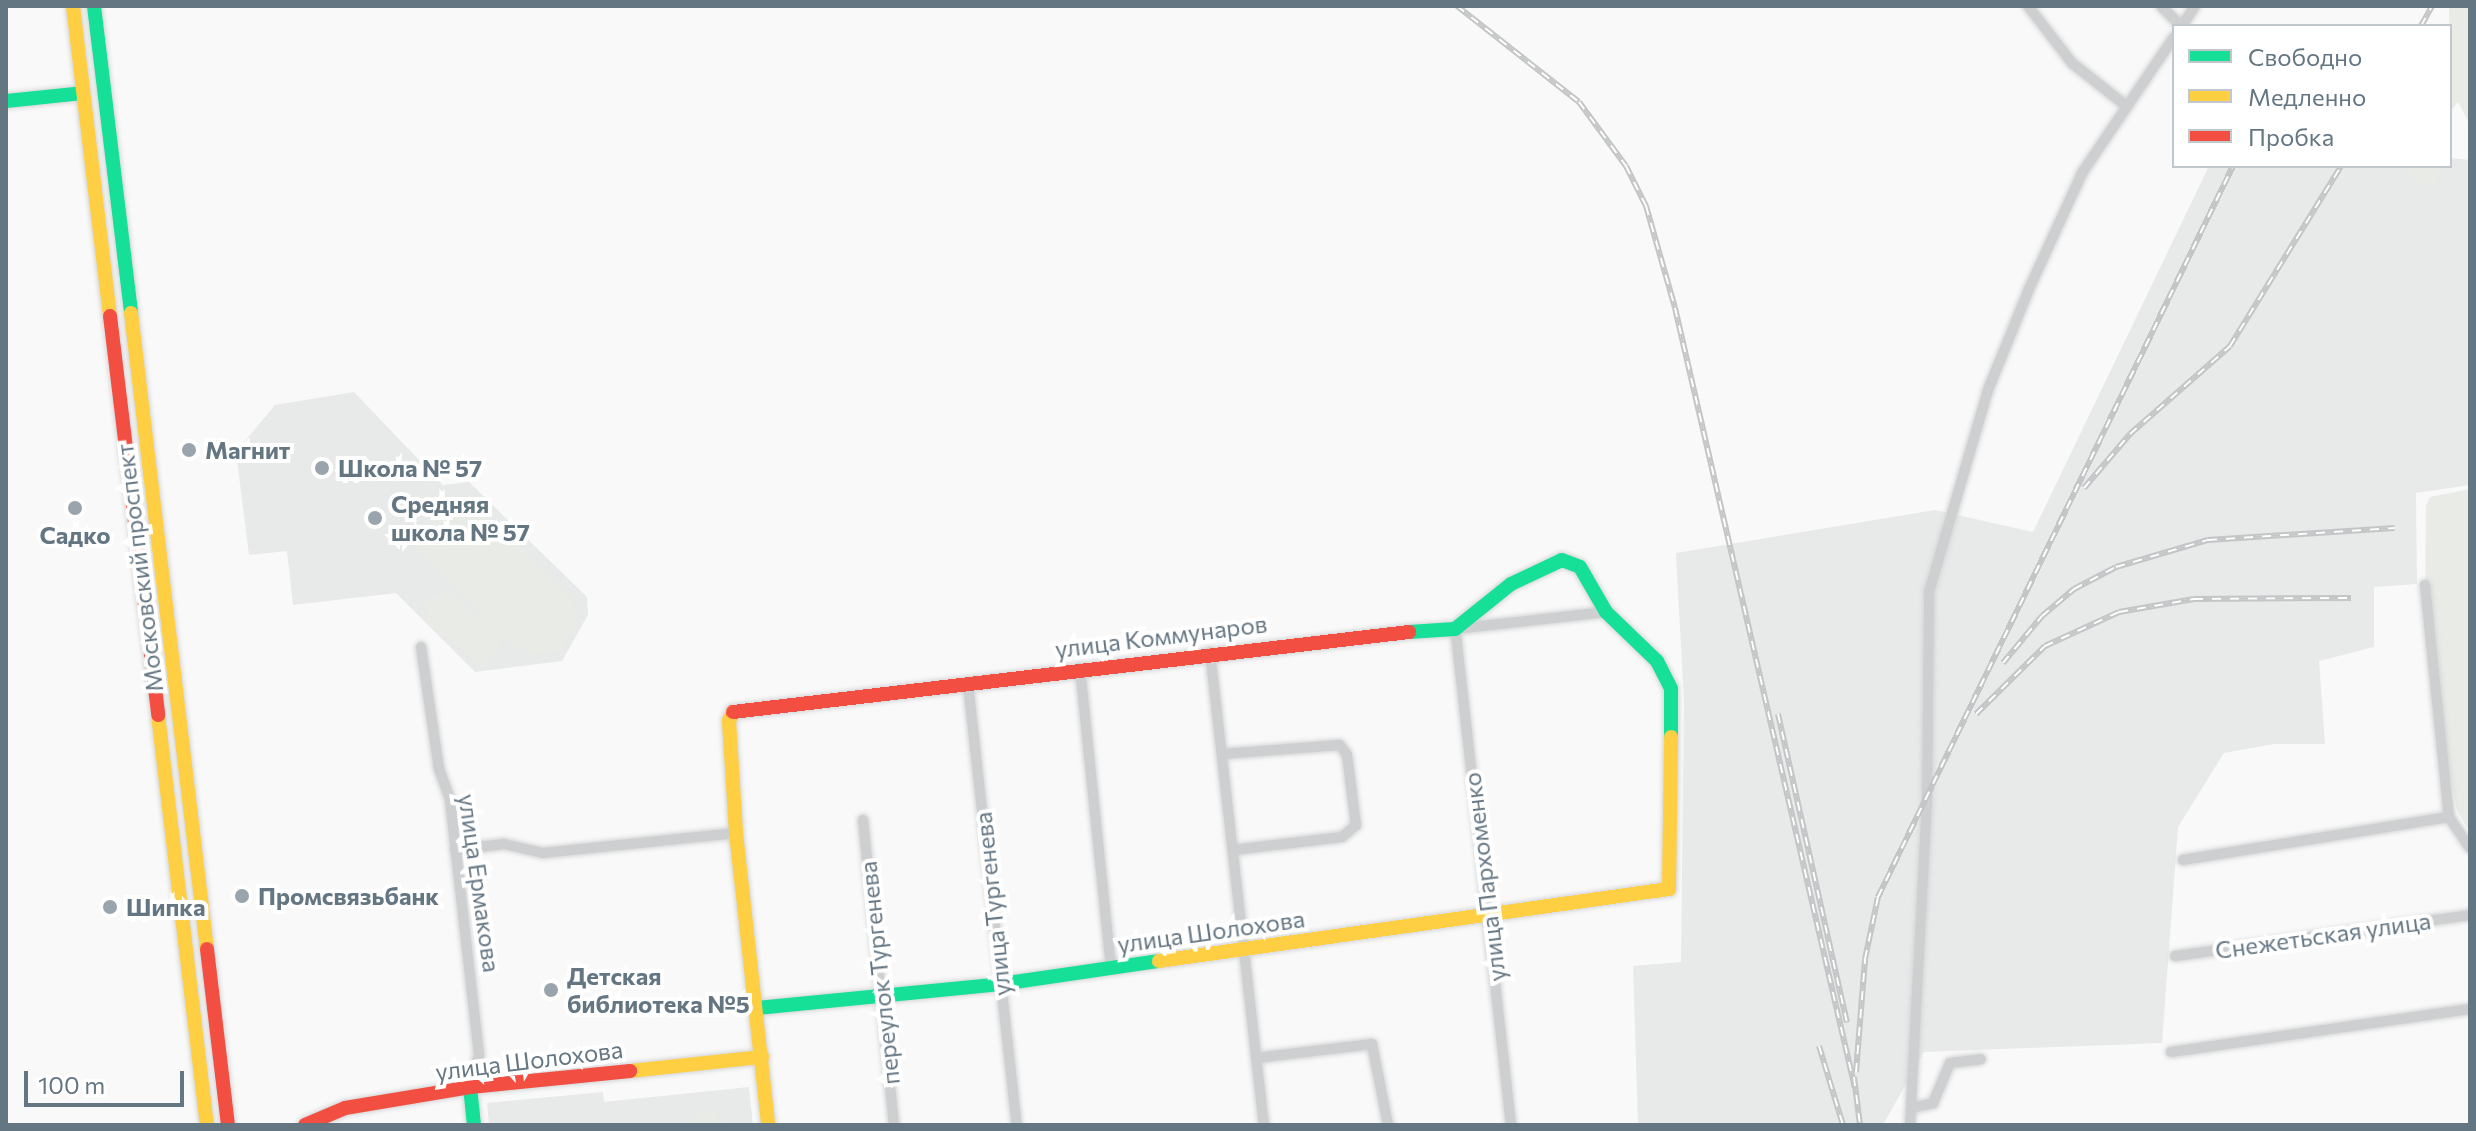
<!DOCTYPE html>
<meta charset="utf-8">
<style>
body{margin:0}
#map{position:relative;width:2476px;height:1131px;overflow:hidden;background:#f9f9f9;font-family:Commissioner,sans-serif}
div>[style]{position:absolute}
.built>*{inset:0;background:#e8e9e9}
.green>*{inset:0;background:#e8ebe6}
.roads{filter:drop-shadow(0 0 2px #d5d6d7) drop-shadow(0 0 2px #d5d6d7)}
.street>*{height:10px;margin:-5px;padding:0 5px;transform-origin:5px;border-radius:5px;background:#cecfd0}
.fast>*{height:14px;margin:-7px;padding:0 7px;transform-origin:7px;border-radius:7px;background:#16e098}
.slow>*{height:14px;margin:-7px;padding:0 7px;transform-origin:7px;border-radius:7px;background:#ffcf43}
.jam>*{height:14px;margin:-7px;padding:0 7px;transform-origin:7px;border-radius:7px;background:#f24e42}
.rail>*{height:6px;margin-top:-3px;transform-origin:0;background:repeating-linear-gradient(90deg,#fff 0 9px,#c3c5c6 0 18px);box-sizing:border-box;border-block:2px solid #c3c5c6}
.dots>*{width:22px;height:22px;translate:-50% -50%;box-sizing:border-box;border:4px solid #fff;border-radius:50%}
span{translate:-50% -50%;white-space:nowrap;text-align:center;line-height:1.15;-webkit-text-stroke:8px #fff;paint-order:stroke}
.poi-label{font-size:24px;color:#657683;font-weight:700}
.left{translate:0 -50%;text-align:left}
.street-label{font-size:24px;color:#657683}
.frame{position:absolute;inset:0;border:8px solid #657683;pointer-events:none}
.legend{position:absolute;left:2172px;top:24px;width:280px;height:144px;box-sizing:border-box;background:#fff;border:2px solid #c1c8cd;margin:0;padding:10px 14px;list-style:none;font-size:24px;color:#657683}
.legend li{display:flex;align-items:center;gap:16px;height:40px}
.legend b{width:40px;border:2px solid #c1c8cd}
.scale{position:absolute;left:24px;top:1071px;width:160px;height:36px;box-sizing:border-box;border:4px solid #657683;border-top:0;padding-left:10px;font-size:24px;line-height:28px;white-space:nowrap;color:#657683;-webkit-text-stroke:6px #fff;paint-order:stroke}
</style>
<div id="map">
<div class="built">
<i style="clip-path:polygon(2450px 158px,2470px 160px,2470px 485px,2416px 493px,2417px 584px,2374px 587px,2374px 647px,2319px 661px,2325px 744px,2274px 744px,2224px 753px,2178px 827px,2162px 1043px,1924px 1052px,1883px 1125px,1638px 1125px,1633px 966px,1681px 962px,1684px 703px,1676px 553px,1935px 510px,2033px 532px,2209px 166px,2450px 166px)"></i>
<i style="clip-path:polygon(354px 392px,443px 485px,469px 482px,587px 597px,588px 615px,562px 661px,475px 672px,396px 593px,293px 605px,287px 551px,249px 555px,236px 452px,275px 405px)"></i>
<i style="clip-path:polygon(749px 1087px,753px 1125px,489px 1125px,487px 1103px,603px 1092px,604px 1102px)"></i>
</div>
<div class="green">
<i style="clip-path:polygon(2470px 6px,2470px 125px,2458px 102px,2450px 112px,2449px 7px)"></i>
<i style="clip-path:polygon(2404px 166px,2447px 166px,2432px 187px,2414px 182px)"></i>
<i style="clip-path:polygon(2470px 489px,2470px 832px,2457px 810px,2431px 678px,2425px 610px,2426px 506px,2430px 497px)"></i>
<i style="clip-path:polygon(468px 503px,481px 509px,573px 597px,577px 624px,559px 651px,530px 655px,499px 635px,500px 648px,481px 665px,427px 623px,425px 603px,445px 590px,498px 634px,415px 548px,434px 515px)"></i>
<i style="clip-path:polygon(700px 1111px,714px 1113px,724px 1125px,680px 1125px)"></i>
</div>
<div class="roads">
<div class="street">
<i style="left:2028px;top:6px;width:72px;rotate:52.3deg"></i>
<i style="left:2072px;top:63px;width:68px;rotate:38.4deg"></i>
<i style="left:2161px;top:6px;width:28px;rotate:45deg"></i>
<i style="left:2182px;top:26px;width:24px;rotate:-57deg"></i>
<i style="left:2425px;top:585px;width:233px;rotate:84.1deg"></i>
<i style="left:2449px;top:817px;width:37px;rotate:56deg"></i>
<i style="left:421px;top:647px;width:123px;rotate:81.6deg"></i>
<i style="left:439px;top:769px;width:33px;rotate:70deg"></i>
<i style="left:450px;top:800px;width:257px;rotate:83.5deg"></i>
<i style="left:479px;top:1055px;width:33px;rotate:106deg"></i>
<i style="left:1210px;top:652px;width:476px;rotate:83.5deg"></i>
<i style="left:1080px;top:668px;width:301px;rotate:84.1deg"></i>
<i style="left:968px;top:684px;width:444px;rotate:83.7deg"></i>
<i style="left:1222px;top:754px;width:118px;rotate:-4.4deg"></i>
<i style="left:1340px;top:745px;width:12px;rotate:55deg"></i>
<i style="left:1347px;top:755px;width:71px;rotate:82.7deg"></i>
<i style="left:1356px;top:825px;width:18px;rotate:139deg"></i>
<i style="left:1342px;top:837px;width:110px;rotate:173.2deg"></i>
<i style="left:863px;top:820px;width:307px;rotate:84.2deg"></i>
<i style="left:455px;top:850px;width:49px;rotate:-7deg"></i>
<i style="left:504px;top:844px;width:40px;rotate:13deg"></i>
<i style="left:543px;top:853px;width:194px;rotate:-5.9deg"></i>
<i style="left:2183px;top:860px;width:269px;rotate:-9.2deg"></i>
<i style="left:2175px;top:956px;width:298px;rotate:-7.9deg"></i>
<i style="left:2171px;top:1052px;width:302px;rotate:-8.2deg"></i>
<i style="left:1256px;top:1058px;width:117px;rotate:-6.9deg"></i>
<i style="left:1372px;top:1044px;width:83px;rotate:78.8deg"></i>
<i style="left:1912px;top:1108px;width:22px;rotate:-13deg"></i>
<i style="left:1933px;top:1103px;width:43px;rotate:-67deg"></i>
<i style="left:1950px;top:1063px;width:31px;rotate:-7deg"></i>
<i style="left:1511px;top:1125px;width:499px;rotate:-96.4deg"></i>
<i style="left:1455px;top:629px;width:152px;rotate:-6.4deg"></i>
<i style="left:1910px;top:1125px;width:325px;rotate:-87deg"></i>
<i style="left:1927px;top:800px;width:208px;rotate:-89.4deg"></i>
<i style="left:1929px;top:592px;width:210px;rotate:-73.7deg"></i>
<i style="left:1988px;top:390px;width:109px;rotate:-67.9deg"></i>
<i style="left:2029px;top:289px;width:128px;rotate:-65.4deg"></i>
<i style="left:2082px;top:173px;width:164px;rotate:-55.9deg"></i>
</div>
<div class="fast">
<i style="left:94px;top:6px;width:309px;rotate:83.1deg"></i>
<i style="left:6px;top:101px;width:77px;rotate:-5.9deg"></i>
<i style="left:1409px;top:632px;width:46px;rotate:-3.7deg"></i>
<i style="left:1455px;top:629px;width:72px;rotate:-38.8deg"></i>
<i style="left:1511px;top:584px;width:56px;rotate:-25.2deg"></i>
<i style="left:1562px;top:560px;width:19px;rotate:21deg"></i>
<i style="left:1580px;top:567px;width:52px;rotate:60deg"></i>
<i style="left:1606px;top:612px;width:71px;rotate:43.9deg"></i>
<i style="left:1657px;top:661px;width:31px;rotate:63deg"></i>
<i style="left:1671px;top:689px;width:48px;rotate:90deg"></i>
<i style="left:757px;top:1008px;width:245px;rotate:-5.6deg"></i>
<i style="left:1001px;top:984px;width:160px;rotate:-8.3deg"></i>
<i style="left:470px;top:1087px;width:38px;rotate:84deg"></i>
</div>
<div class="slow">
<i style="left:73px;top:6px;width:312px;rotate:83.2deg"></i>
<i style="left:131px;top:313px;width:641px;rotate:83.19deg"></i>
<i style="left:733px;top:712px;width:10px;rotate:114deg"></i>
<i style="left:729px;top:721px;width:112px;rotate:86.4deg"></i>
<i style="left:736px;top:833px;width:294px;rotate:83.7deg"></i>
<i style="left:158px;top:715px;width:413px;rotate:83.2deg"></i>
<i style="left:1159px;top:961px;width:515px;rotate:-8.04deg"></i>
<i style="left:1669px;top:889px;width:152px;rotate:-89.2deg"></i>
<i style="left:630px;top:1071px;width:133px;rotate:-6.1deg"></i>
</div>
<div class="jam">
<i style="left:110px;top:316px;width:402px;rotate:83.1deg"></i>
<i style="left:733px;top:712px;width:681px;rotate:-6.75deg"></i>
<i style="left:207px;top:949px;width:177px;rotate:83.2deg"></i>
<i style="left:305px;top:1125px;width:43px;rotate:-23deg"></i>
<i style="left:345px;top:1108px;width:127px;rotate:-9.5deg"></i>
<i style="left:470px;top:1087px;width:161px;rotate:-5.7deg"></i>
</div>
</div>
<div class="rail">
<i style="left:1457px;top:6px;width:155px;rotate:38.2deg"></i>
<i style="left:1579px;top:102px;width:79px;rotate:53.7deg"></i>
<i style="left:1626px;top:166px;width:45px;rotate:63.4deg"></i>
<i style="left:1646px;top:206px;width:106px;rotate:74.1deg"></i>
<i style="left:1675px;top:308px;width:800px;rotate:77.01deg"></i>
<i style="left:2421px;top:26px;width:23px;rotate:-61deg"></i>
<i style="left:2084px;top:488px;width:71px;rotate:-49.6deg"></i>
<i style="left:2130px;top:434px;width:133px;rotate:-41.3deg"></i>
<i style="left:2230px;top:346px;width:211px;rotate:-58.3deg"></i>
<i style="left:2003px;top:663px;width:61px;rotate:-50.3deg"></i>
<i style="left:2042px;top:616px;width:42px;rotate:-40.2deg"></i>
<i style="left:2074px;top:589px;width:47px;rotate:-27.6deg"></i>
<i style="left:2116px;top:567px;width:96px;rotate:-16.4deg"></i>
<i style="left:2208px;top:540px;width:187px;rotate:-3.7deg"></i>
<i style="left:1778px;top:714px;width:316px;rotate:77.4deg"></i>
<i style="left:1976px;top:714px;width:97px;rotate:-44.6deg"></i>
<i style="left:2045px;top:646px;width:81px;rotate:-24.7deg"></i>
<i style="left:2119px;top:612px;width:76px;rotate:-9.8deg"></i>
<i style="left:2194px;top:599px;width:157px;rotate:-0.4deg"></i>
<i style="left:1819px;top:1046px;width:83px;rotate:73.1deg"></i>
<i style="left:1856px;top:1072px;width:113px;rotate:-85.4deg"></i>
<i style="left:1865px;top:959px;width:63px;rotate:-78.2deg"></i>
<i style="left:1878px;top:897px;width:813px;rotate:-64.1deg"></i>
<i style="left:1854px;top:1077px;width:48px;rotate:82.9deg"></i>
</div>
<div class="dots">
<i style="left:189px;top:450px;background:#99a4ac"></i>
<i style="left:322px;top:468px;background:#99a4ac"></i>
<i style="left:75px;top:508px;background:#99a4ac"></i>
<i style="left:375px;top:518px;background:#99a4ac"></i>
<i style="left:242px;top:896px;background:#99a4ac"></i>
<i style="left:110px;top:907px;background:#99a4ac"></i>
<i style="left:551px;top:990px;background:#99a4ac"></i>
</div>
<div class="poi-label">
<span class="left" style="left:205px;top:450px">Магнит</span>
<span class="left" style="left:338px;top:468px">Школа № 57</span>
<span class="left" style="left:391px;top:518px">Средняя<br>школа № 57</span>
<span style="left:75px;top:535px">Садко</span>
<span class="left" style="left:258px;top:896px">Промсвязьбанк</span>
<span class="left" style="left:126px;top:907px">Шипка</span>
<span class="left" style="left:567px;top:990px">Детская<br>библиотека №5</span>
</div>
<div class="street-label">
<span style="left:139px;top:568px;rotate:-97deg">Московский проспект</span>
<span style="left:1161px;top:636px;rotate:-7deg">улица Коммунаров</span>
<span style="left:1484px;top:877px;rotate:-97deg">улица Пархоменко</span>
<span style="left:480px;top:883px;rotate:82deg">улица Ермакова</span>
<span style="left:992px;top:904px;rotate:-96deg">улица Тургенева</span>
<span style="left:1211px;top:931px;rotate:-8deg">улица Шолохова</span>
<span style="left:2323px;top:935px;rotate:-8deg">Снежетьская улица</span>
<span style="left:879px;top:973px;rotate:-96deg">переулок Тургенева</span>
<span style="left:529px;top:1060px;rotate:-7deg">улица Шолохова</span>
</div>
<div class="frame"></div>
<ul class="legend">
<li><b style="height:10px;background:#16e098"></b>Свободно</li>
<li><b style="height:10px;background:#ffcf43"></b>Медленно</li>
<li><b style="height:10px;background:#f24e42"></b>Пробка</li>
</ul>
<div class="scale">100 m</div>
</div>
